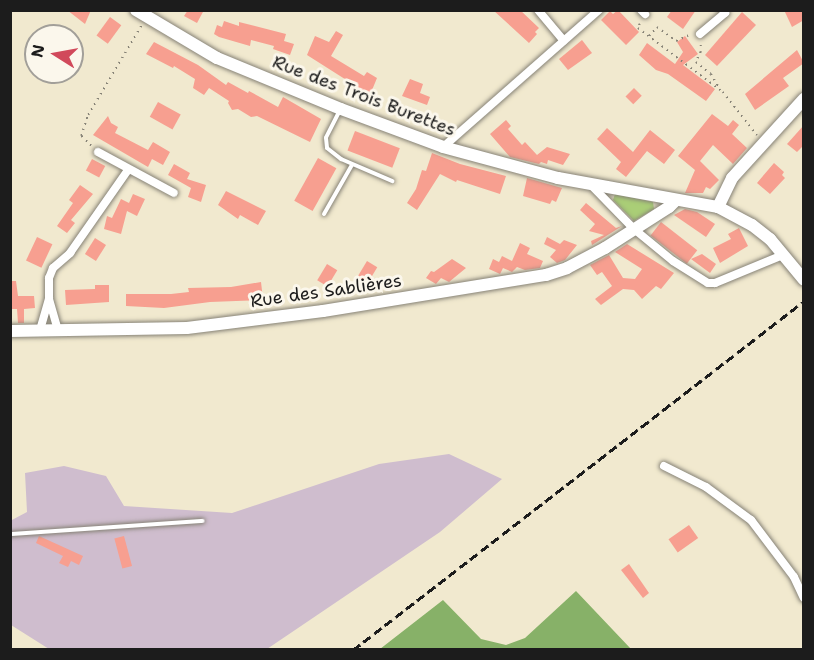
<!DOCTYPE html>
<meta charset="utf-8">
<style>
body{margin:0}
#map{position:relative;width:814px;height:660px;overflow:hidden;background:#f1e9cf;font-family:"Shantell Sans",sans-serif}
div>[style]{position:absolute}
.industrial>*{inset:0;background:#cfbdce}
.green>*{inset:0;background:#aace77}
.forest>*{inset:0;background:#87b168}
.building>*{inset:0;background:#f79f90;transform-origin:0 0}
.path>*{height:1.5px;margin-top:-0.75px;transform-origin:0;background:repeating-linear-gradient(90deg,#868276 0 1.5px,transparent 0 6px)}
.roads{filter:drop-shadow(0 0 2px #868276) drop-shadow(0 0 2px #868276)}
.lane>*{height:4px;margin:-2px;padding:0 2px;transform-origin:2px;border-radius:2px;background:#fff}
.street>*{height:8px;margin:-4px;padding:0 4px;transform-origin:4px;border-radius:4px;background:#fff}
.secondary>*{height:12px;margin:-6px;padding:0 6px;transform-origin:6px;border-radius:6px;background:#fff}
.rail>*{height:3px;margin-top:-1.5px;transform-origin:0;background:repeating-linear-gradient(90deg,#1c1c1c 0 9px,transparent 0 13.5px)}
span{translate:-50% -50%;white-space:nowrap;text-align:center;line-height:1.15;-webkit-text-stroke:6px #fbf7ec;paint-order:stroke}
.street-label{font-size:18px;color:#1c1c1c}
.frame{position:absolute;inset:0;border:12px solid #1c1c1c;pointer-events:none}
.north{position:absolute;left:24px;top:24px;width:60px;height:60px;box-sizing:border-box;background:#fbf7ec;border:2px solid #a29f99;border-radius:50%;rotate:281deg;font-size:16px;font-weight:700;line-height:24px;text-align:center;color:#1c1c1c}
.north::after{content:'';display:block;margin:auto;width:21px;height:27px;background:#d1495b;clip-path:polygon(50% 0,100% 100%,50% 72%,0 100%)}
</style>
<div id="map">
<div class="industrial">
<i style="clip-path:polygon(449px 454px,502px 479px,440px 532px,267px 649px,49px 649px,11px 625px,10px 521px,27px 512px,25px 473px,64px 466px,106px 476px,124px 506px,232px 513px,379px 464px)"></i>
</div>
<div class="green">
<i style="clip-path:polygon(615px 194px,653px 202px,654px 209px,634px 221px,613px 200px)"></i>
</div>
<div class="forest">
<i style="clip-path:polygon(576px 591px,631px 649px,380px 649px,443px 600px,481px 639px,506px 645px,525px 638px)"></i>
</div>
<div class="building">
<i style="clip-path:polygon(67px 10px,91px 10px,85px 24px)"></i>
<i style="clip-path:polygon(188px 10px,204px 10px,197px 23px,184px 16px)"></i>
<i style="clip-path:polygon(493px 10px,520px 10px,539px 28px,535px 32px,537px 34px,529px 43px)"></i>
<i style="clip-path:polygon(618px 10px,639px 32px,626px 45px,601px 20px,610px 11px,613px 14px)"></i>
<i style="clip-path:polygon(672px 10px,696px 10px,683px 29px,667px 17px)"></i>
<i style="clip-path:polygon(784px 10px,804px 10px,804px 20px,792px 27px)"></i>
<i style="clip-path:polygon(742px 12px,756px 25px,717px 66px,705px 55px)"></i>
<i style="left:110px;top:17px;width:14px;height:23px;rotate:36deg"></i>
<i style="clip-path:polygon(224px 21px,239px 26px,239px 22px,286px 34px,284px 41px,294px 44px,290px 55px,273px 49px,274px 46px,251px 40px,250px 46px,219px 37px,214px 34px,217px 25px,222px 27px)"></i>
<i style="clip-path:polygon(336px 31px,343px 35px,331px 56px,364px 76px,367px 72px,377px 78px,370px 95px,307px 55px,315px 36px,329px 42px)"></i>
<i style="clip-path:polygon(685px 36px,698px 54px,683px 65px,715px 89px,706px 101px,668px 74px,656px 70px,639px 55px,647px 43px,675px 64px,683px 52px,677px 42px)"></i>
<i style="clip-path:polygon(582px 40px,592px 53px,568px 70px,559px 59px)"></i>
<i style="clip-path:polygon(154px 42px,198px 65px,226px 85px,228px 82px,248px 93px,249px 91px,278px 107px,283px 97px,321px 119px,310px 142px,257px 116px,251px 117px,238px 109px,232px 110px,228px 103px,229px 101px,209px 88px,204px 95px,193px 88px,195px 79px,174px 66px,173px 68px,146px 54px)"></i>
<i style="clip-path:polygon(797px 50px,804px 63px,783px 78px,789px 86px,755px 110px,745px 94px)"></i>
<i style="clip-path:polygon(410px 79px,423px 84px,420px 93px,430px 97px,427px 105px,402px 96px)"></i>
<i style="left:634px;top:88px;width:11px;height:12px;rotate:45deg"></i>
<i style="left:158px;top:102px;width:26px;height:17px;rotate:29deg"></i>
<i style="clip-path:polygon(712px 114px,728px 126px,733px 120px,739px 125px,732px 134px,747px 148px,733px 164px,713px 145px,700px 161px,719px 180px,710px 189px,706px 187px,703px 193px,685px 193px,695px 170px,678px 156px)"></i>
<i style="clip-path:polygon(108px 116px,111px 123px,118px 127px,115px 133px,148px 150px,153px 142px,170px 152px,163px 165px,152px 159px,148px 167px,93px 135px)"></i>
<i style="clip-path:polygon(506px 120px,511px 126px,508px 129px,522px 145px,525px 142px,537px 155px,547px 147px,570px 154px,563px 165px,548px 160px,547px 164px,541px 162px,539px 164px,510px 157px,490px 134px)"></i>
<i style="clip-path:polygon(804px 125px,804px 145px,797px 152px,787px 144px)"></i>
<i style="clip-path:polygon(607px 128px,633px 152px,650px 130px,675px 150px,664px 164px,647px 151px,626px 177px,616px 169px,621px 162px,597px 139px)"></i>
<i style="left:355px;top:131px;width:48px;height:21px;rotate:21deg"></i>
<i style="clip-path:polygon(432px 153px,460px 164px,506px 176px,500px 194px,457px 180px,456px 182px,440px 174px,417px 210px,407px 203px,416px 189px,422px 170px,426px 171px)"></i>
<i style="left:318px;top:158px;width:21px;height:49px;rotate:29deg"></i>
<i style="left:92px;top:159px;width:15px;height:13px;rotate:28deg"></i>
<i style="clip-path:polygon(774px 163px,784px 172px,782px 175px,785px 178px,770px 194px,757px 183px)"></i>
<i style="clip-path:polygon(174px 164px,190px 173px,187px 179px,206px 185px,201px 202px,188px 197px,191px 188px,168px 175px)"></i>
<i style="clip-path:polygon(527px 178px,562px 188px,556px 202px,552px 200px,550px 204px,523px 196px)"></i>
<i style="clip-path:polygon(80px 185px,93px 194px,71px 220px,75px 223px,67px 233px,57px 226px,73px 203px,69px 200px)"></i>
<i style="clip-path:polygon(226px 191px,266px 211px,258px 225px,240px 215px,238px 219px,218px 205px)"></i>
<i style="clip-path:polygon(133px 194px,145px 199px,137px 216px,127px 211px,121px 234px,104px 229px,107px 216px,112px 218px,121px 199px,129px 203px)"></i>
<i style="clip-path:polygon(586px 203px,616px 228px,622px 226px,592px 245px,591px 241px,604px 235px,589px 231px,595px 224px,580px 210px)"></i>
<i style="clip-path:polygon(685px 209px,697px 212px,715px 224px,706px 237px,674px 215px)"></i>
<i style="left:661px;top:222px;width:46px;height:17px;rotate:38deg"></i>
<i style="clip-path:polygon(739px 228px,748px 246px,720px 263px,713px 248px,731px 239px,728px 234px)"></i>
<i style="left:37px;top:237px;width:17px;height:26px;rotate:25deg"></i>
<i style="clip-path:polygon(547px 237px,560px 244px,564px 240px,577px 245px,565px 260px,557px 263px,550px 257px,556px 250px,544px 244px)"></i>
<i style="left:95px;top:238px;width:13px;height:19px;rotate:32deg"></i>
<i style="clip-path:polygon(520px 243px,530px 248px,527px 254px,543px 261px,540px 268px,525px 270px,517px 267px,512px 272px,503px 268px,500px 274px,489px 269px,493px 259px,499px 262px,502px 256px,512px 261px)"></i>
<i style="clip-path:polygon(627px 244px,674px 273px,661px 289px,656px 286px,642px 299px,634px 290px,623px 289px,601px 305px,595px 299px,612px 286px,602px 272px,597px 275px,590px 265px,609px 255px,623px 278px,635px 279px,642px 269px,615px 252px)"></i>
<i style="clip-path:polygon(702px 254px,716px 264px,710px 273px,691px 259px)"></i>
<i style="clip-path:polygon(452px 259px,466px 268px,449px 282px,441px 278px,436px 284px,426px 278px,431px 271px,434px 272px)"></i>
<i style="left:367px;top:261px;width:12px;height:19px;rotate:31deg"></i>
<i style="left:327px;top:264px;width:12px;height:19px;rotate:31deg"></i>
<i style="clip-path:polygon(10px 281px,16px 281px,18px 296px,34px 296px,35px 308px,24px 309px,24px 323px,18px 323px,17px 309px,10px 309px)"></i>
<i style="clip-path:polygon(261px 282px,263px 299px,261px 300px,210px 302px,164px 308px,126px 306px,126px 294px,171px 294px,189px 292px,188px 288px,231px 287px)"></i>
<i style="clip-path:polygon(95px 285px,109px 285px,109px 302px,66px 305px,65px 290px,95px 289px)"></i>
<i style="left:689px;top:525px;width:16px;height:25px;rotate:55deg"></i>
<i style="clip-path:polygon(39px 536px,83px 556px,79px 565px,71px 561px,68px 567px,59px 563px,63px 556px,36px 543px)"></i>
<i style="left:124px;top:536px;width:31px;height:10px;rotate:75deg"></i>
<i style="clip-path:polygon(629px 564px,649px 593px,643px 598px,621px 570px)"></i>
</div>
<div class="path">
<i style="left:640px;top:24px;width:4px;rotate:117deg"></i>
<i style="left:638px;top:28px;width:106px;rotate:37deg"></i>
<i style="left:723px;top:92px;width:55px;rotate:51.7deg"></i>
<i style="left:649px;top:36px;width:12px;rotate:-48deg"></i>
<i style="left:657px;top:27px;width:24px;rotate:36deg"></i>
<i style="left:676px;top:41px;width:17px;rotate:-25deg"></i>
<i style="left:701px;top:45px;width:7px;rotate:90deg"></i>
<i style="left:701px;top:52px;width:11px;rotate:117deg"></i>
<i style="left:696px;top:62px;width:19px;rotate:39deg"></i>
<i style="left:711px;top:74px;width:17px;rotate:59deg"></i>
<i style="left:91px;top:146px;width:14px;rotate:-135deg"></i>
<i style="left:81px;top:136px;width:22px;rotate:-72deg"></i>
<i style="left:88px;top:115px;width:104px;rotate:-59.2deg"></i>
</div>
<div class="roads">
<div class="lane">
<i style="left:340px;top:110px;width:31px;rotate:117deg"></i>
<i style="left:326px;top:138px;width:10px;rotate:84deg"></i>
<i style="left:327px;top:148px;width:18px;rotate:38deg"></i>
<i style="left:341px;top:159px;width:56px;rotate:23.3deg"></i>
<i style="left:324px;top:214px;width:56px;rotate:-60.3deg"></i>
<i style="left:10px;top:534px;width:193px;rotate:-3.9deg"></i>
</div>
<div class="street">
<i style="left:538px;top:10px;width:40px;rotate:50deg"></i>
<i style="left:641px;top:10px;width:6px;rotate:45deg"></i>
<i style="left:700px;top:34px;width:33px;rotate:-40deg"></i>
<i style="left:725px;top:13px;width:4px;rotate:-124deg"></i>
<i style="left:443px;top:147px;width:208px;rotate:-41.3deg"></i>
<i style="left:98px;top:152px;width:86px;rotate:28.3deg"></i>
<i style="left:591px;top:185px;width:62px;rotate:45.7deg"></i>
<i style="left:634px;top:229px;width:50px;rotate:39.4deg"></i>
<i style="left:673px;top:261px;width:41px;rotate:32.2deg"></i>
<i style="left:708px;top:283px;width:7px"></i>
<i style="left:715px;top:283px;width:74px;rotate:-22.4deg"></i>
<i style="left:49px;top:299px;width:32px;rotate:74deg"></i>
<i style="left:40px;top:330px;width:33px;rotate:-74deg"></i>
<i style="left:49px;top:298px;width:20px;rotate:-90deg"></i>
<i style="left:49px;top:278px;width:11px;rotate:-68deg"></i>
<i style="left:53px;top:268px;width:23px;rotate:-41deg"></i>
<i style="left:70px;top:253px;width:101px;rotate:-55.1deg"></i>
<i style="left:664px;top:466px;width:47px;rotate:26.6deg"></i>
<i style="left:706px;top:487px;width:56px;rotate:36.3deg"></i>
<i style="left:751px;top:520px;width:71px;rotate:53deg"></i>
<i style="left:794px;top:577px;width:23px;rotate:65deg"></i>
</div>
<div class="secondary">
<i style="left:136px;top:10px;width:94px;rotate:30.7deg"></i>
<i style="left:217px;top:58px;width:134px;rotate:22.4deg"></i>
<i style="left:341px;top:109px;width:109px;rotate:20.4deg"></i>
<i style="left:443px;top:147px;width:119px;rotate:15.1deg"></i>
<i style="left:558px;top:178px;width:163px;rotate:10.3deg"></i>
<i style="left:718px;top:207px;width:38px;rotate:28deg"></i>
<i style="left:752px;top:225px;width:23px;rotate:38deg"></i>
<i style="left:770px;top:239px;width:53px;rotate:50.3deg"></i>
<i style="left:718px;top:207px;width:32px;rotate:-64deg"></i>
<i style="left:732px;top:178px;width:107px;rotate:-47.7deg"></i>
<i style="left:10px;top:331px;width:177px;rotate:-1deg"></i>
<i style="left:187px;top:328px;width:137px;rotate:-7.1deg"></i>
<i style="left:323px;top:311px;width:226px;rotate:-9.2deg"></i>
<i style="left:546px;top:275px;width:22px;rotate:-18deg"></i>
<i style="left:567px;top:268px;width:43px;rotate:-27.8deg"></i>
<i style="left:605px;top:248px;width:76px;rotate:-32.6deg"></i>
<i style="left:669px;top:207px;width:10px;rotate:-45deg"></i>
</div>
</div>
<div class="rail">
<i style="left:353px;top:650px;width:570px;rotate:-37.73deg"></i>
</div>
<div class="street-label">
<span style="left:364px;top:96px;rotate:21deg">Rue des Trois Burettes</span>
<span style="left:326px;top:291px;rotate:-8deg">Rue des Sablières</span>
</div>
<div class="frame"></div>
<div class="north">N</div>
</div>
